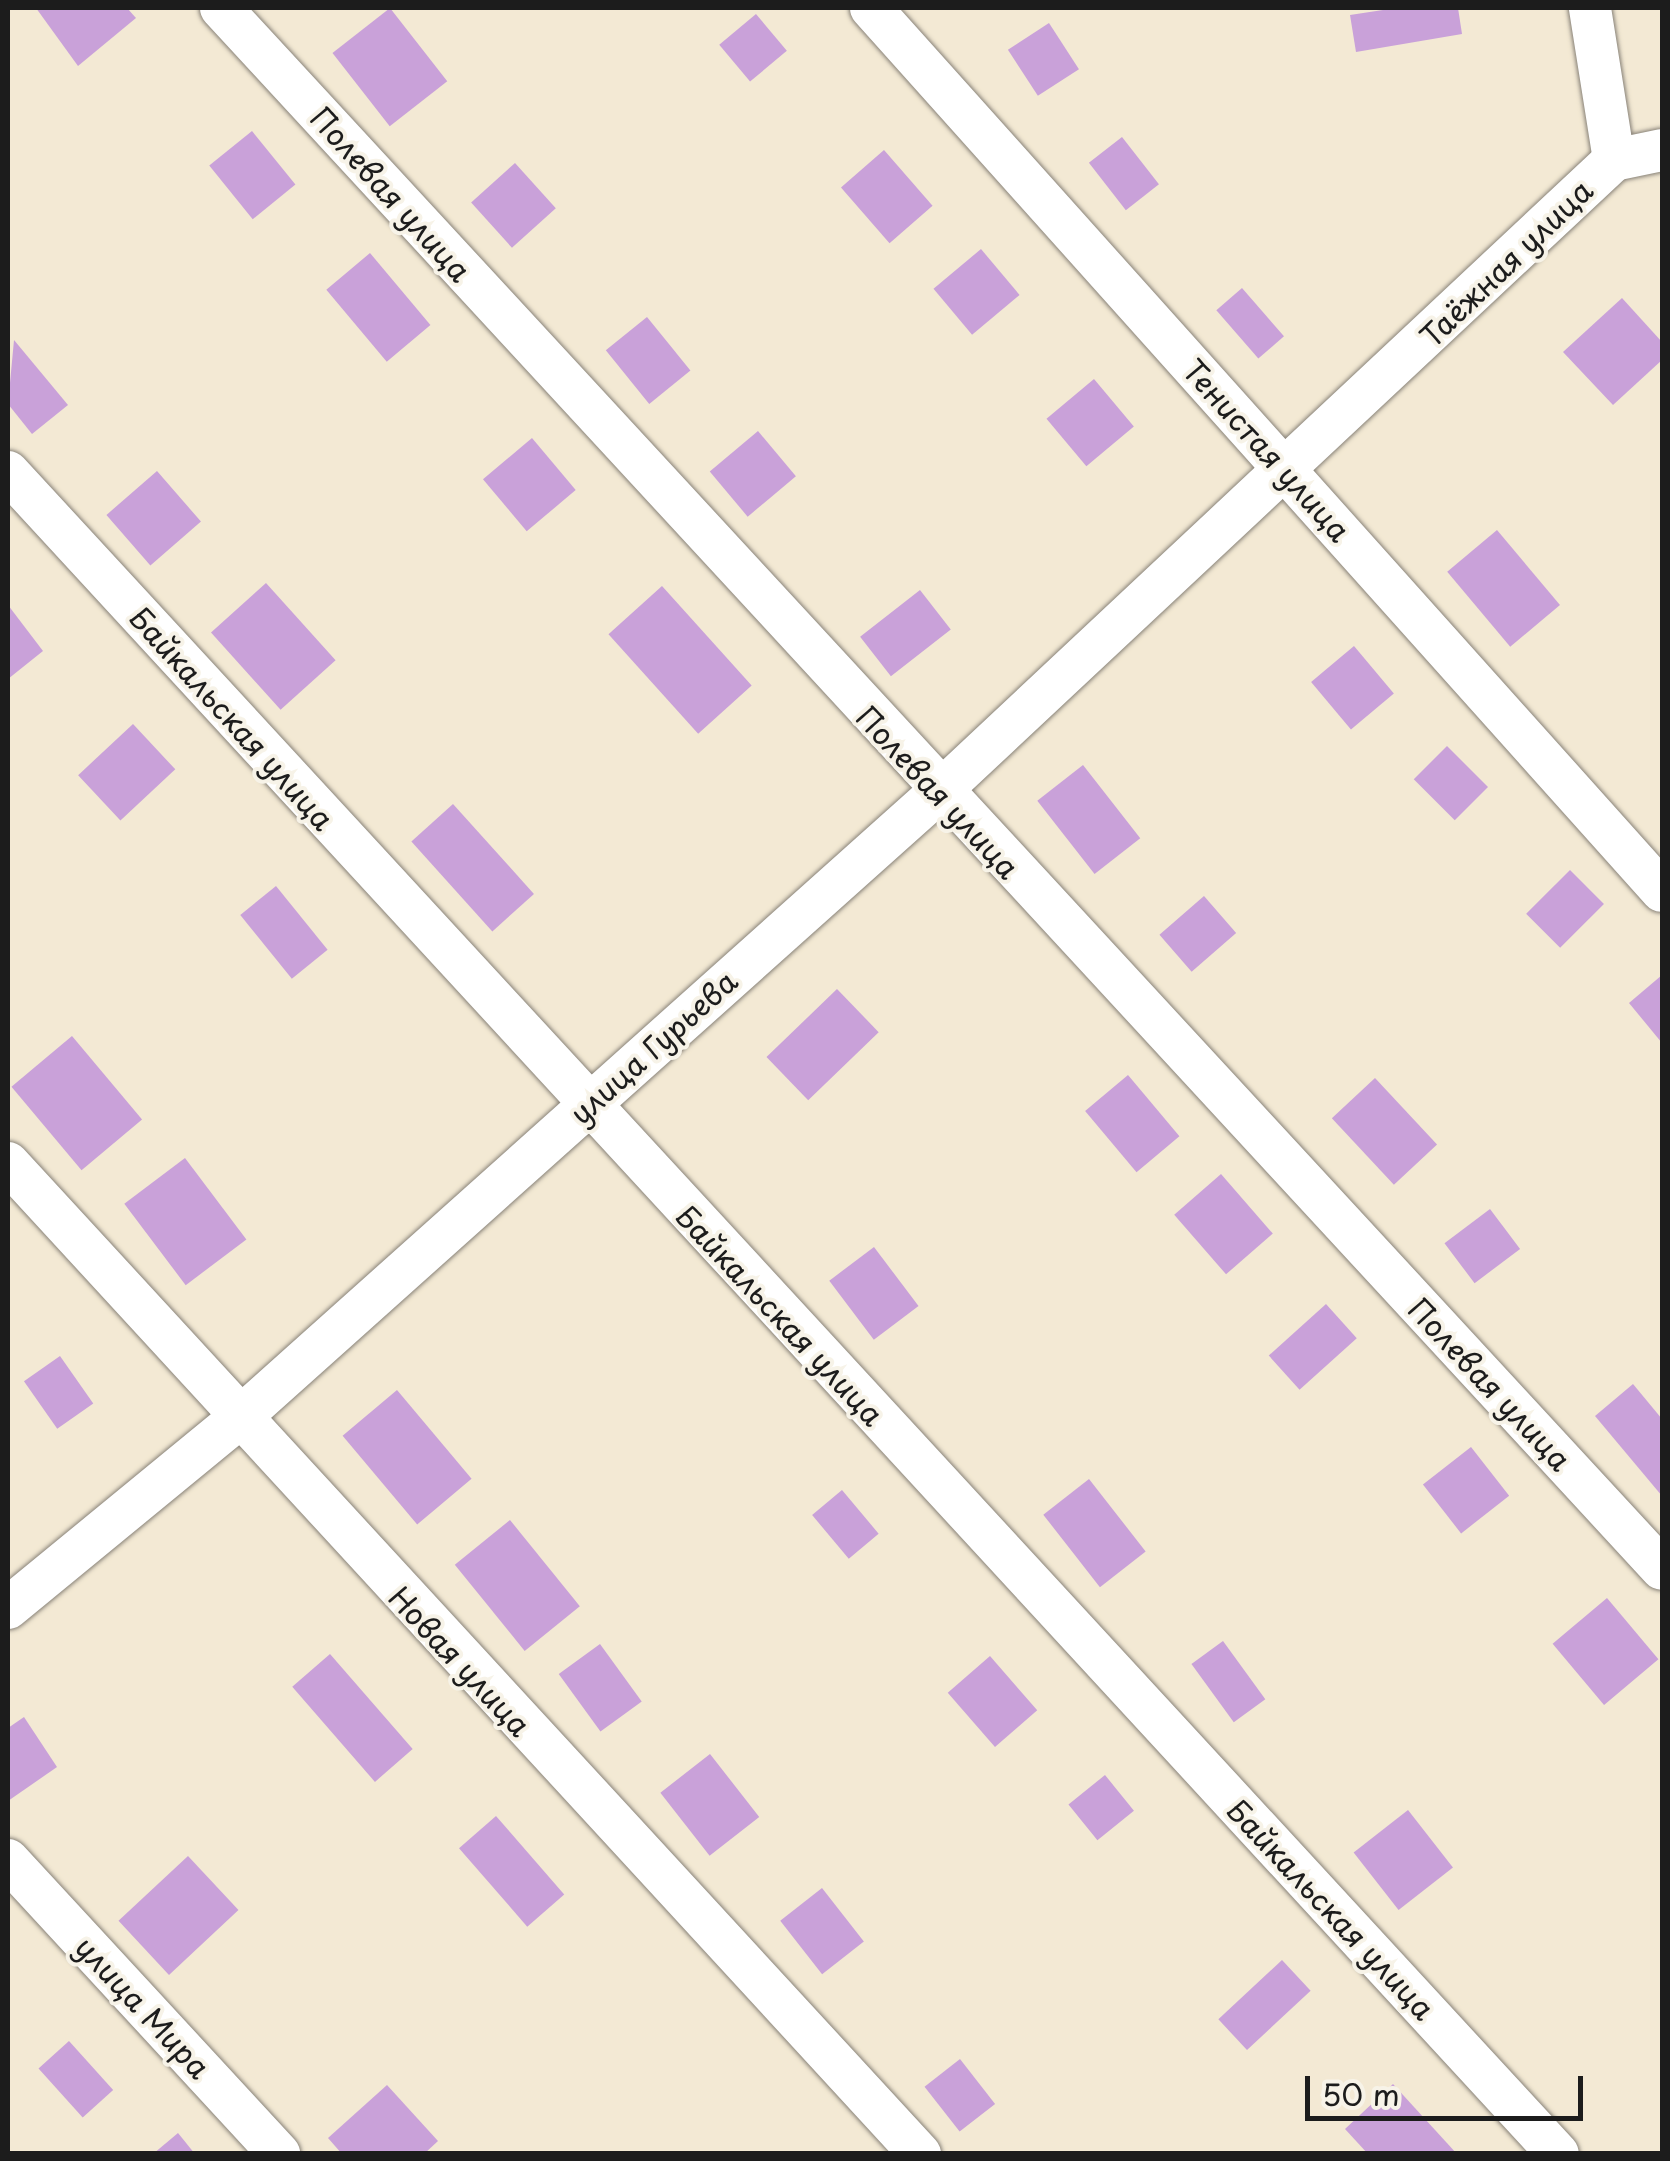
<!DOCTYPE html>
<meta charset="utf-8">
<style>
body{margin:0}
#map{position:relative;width:1670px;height:2161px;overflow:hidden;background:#f3e9d4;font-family:"Playpen Sans",sans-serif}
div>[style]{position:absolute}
.building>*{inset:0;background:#c9a1d9;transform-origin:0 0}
.roads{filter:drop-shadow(0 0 2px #888278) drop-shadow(0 0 2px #888278)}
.minor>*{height:42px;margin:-21px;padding:0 21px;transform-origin:21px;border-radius:21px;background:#fff}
span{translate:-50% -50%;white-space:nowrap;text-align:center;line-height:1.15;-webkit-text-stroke:8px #f7f3e8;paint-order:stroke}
.street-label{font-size:30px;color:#1c1c1c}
.frame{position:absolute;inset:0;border:10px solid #1c1c1c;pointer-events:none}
.scale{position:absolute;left:1305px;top:2076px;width:278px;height:45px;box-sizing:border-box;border:5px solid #1c1c1c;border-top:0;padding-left:12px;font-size:30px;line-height:35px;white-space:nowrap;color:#1c1c1c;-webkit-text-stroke:8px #f7f3e8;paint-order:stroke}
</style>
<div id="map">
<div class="building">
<i style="clip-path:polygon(36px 8px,127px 8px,136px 18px,78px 66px)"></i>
<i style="left:390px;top:8px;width:93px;height:73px;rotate:52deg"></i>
<i style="clip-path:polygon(1396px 8px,1458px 8px,1462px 34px,1356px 52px,1350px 15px)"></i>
<i style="left:756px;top:14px;width:48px;height:48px;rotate:50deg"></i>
<i style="left:1049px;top:23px;width:55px;height:49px;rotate:57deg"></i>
<i style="left:252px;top:131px;width:69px;height:55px;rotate:51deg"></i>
<i style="left:1122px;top:137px;width:60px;height:42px;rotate:52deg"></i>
<i style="left:884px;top:150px;width:74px;height:57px;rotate:49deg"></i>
<i style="left:515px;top:163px;width:61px;height:59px;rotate:48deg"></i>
<i style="left:981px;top:249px;width:60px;height:62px;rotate:50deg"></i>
<i style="left:370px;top:253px;width:94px;height:57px;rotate:50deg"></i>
<i style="left:1242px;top:288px;width:64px;height:34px;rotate:49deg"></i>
<i style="clip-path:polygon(1622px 298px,1662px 342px,1662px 360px,1613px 405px,1563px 352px)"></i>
<i style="left:647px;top:317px;width:69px;height:53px;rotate:51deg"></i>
<i style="clip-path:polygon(14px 340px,68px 405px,32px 434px,8px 404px)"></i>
<i style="left:1094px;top:379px;width:62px;height:62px;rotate:50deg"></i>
<i style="left:758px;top:431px;width:59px;height:63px;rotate:50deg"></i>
<i style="left:532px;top:438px;width:68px;height:64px;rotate:50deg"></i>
<i style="left:157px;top:471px;width:67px;height:67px;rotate:49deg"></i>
<i style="left:1497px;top:530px;width:98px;height:65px;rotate:50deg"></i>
<i style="left:266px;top:583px;width:104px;height:74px;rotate:48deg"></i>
<i style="left:662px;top:586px;width:134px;height:72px;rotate:48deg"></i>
<i style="left:920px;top:590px;width:50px;height:76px;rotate:52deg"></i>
<i style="clip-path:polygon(8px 605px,43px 651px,8px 679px)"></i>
<i style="left:1354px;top:646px;width:62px;height:56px;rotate:50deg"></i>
<i style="left:133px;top:724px;width:62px;height:75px;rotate:47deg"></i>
<i style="left:1447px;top:746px;width:58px;height:47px;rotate:45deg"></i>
<i style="left:1083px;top:765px;width:93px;height:58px;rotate:52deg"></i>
<i style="left:453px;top:804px;width:121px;height:56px;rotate:48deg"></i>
<i style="left:1570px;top:870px;width:48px;height:62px;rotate:45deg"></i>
<i style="left:276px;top:886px;width:82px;height:46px;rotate:51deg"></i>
<i style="left:1204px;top:896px;width:49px;height:59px;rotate:49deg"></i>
<i style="clip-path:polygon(1662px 975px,1662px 1043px,1629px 1003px)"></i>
<i style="left:837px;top:989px;width:60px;height:98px;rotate:46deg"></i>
<i style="left:72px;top:1036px;width:109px;height:79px;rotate:50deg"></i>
<i style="left:1128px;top:1075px;width:80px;height:56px;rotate:50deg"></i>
<i style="left:1375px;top:1078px;width:91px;height:59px;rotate:47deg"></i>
<i style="left:185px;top:1158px;width:102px;height:76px;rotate:53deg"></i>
<i style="left:1221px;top:1174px;width:79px;height:62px;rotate:49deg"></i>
<i style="left:1490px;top:1209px;width:50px;height:57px;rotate:53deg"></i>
<i style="left:874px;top:1247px;width:74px;height:56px;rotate:53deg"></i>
<i style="left:1326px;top:1304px;width:46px;height:77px;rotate:48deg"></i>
<i style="left:60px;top:1356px;width:58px;height:44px;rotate:55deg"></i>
<i style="clip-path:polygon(1633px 1384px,1662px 1419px,1662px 1496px,1595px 1416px)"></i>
<i style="left:397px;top:1390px;width:116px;height:71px;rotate:50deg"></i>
<i style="left:1471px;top:1447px;width:62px;height:61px;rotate:52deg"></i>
<i style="left:1089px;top:1479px;width:92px;height:58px;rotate:52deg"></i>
<i style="left:842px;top:1490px;width:57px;height:39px;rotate:50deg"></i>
<i style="left:510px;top:1520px;width:111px;height:71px;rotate:51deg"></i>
<i style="left:1607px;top:1598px;width:80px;height:71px;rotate:50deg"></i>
<i style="left:1223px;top:1641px;width:72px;height:39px;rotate:54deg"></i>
<i style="left:600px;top:1644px;width:71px;height:51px;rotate:54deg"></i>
<i style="left:330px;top:1654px;width:126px;height:50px;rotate:49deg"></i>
<i style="left:990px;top:1656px;width:72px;height:56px;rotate:49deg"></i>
<i style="clip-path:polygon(24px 1717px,57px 1767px,8px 1801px,8px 1728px)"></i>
<i style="left:710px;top:1754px;width:80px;height:63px;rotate:52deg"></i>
<i style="left:1105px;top:1775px;width:46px;height:47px;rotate:51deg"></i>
<i style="left:1408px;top:1810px;width:73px;height:69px;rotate:52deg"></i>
<i style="left:496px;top:1816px;width:104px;height:49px;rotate:49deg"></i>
<i style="left:188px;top:1856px;width:74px;height:95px;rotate:47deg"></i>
<i style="left:822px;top:1888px;width:68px;height:53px;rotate:52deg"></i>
<i style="left:1282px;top:1960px;width:42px;height:87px;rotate:47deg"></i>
<i style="left:69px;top:2041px;width:66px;height:41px;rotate:48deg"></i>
<i style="left:960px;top:2059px;width:57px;height:45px;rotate:52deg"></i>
<i style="clip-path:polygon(1393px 2084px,1457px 2154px,1368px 2154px,1345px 2129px)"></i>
<i style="clip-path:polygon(387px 2085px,438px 2141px,424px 2154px,342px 2154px,328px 2138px)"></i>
<i style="clip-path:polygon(178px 2133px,195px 2154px,153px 2154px)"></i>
</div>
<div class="roads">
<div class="minor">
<i style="left:221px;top:8px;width:2124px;rotate:47.29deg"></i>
<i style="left:871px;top:8px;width:1185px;rotate:48.15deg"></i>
<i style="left:1614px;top:160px;width:49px;rotate:-11.8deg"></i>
<i style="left:8px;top:472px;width:2287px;rotate:47.34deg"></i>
<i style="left:8px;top:1163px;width:1347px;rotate:47.38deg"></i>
<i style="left:8px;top:1608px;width:295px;rotate:-39.4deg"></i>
<i style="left:236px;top:1421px;width:942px;rotate:-41.82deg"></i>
<i style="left:938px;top:793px;width:926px;rotate:-43.12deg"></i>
<i style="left:1614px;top:160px;width:154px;rotate:-99deg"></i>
<i style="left:8px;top:1860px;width:400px;rotate:47.3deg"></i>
</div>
</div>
<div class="street-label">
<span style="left:391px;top:194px;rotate:48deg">Полевая улица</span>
<span style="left:1506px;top:263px;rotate:-44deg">Таёжная улица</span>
<span style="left:1267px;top:450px;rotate:48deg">Тенистая улица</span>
<span style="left:232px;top:718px;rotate:48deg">Байкальская улица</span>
<span style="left:938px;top:792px;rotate:47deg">Полевая улица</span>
<span style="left:653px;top:1047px;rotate:-42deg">улица Гурьева</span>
<span style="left:780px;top:1315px;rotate:47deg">Байкальская улица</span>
<span style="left:1490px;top:1384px;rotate:47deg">Полевая улица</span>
<span style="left:460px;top:1661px;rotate:47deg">Новая улица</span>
<span style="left:1331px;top:1909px;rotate:47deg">Байкальская улица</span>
<span style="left:143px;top:2007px;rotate:47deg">улица Мира</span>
</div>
<div class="frame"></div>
<div class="scale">50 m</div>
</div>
